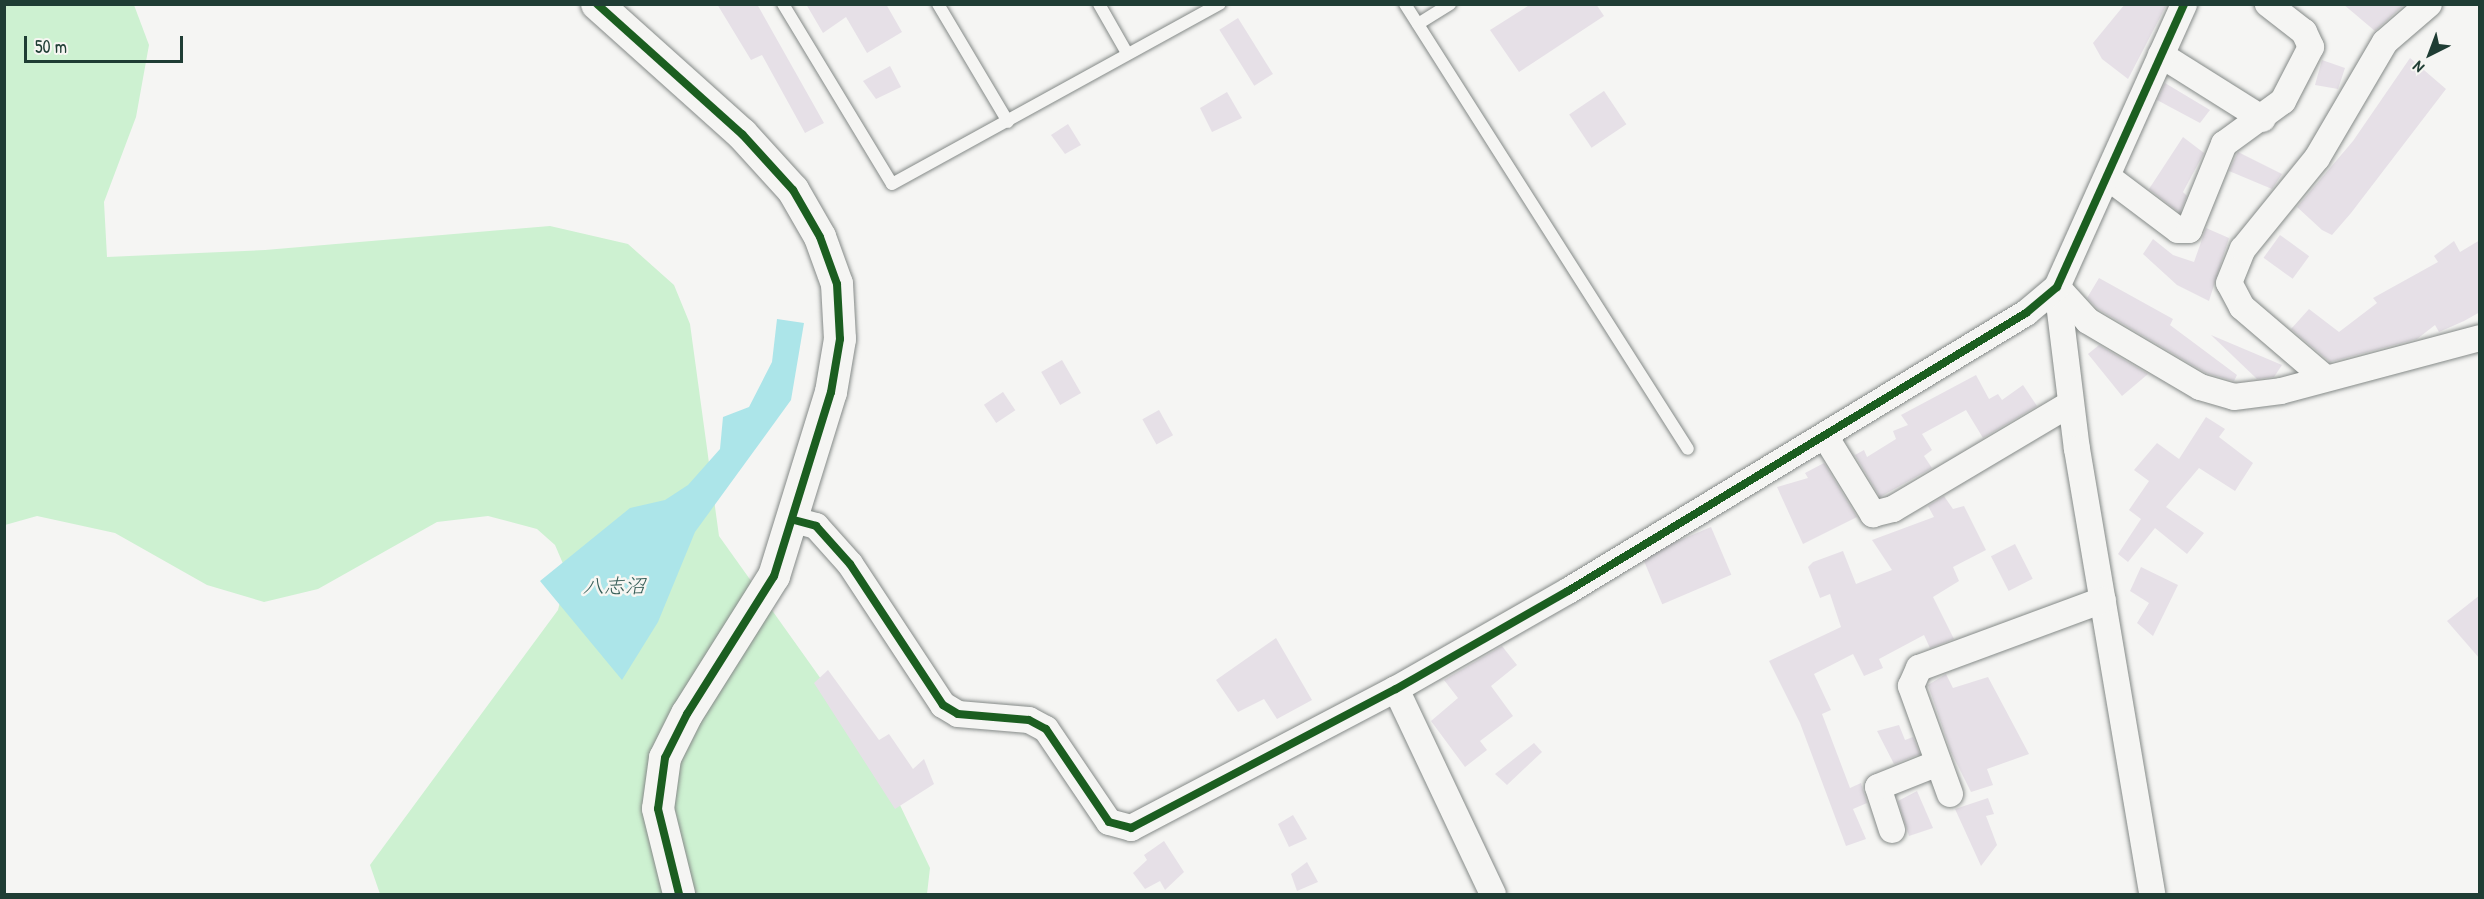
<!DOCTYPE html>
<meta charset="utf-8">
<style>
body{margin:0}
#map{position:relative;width:2484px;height:899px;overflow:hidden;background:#f5f5f3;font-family:"Patrick Hand","Klee One",sans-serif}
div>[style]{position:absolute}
.green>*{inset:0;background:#cdf1d1}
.water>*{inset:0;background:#ace5e9}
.building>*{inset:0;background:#e6e0e7;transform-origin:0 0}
.roads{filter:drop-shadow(0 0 2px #858a88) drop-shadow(0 0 2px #858a88)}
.service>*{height:12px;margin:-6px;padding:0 6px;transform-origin:6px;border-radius:6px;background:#f5f5f3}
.minor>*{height:26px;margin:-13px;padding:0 13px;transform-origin:13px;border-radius:13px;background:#f5f5f3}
.tertiary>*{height:32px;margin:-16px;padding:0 16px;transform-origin:16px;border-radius:16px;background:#f5f5f3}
.cycleway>*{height:8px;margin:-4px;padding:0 4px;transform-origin:4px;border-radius:4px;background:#1b5e20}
span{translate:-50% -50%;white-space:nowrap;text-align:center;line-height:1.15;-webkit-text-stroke:5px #f6f6f2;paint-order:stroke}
.water-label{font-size:21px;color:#355d57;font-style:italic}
.frame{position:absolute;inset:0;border:6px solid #1f3d34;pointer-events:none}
.north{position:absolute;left:2400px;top:24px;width:60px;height:60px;-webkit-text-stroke:4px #f6f6f2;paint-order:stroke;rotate:222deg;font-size:16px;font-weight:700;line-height:24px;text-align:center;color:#1f3d34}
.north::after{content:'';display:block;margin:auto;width:21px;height:27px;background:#1f3d34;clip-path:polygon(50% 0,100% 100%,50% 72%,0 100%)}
.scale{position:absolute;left:24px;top:36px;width:159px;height:27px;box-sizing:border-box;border:3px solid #1f3d34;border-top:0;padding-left:8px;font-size:18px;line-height:21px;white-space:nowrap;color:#1f3d34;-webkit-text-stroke:4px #f6f6f2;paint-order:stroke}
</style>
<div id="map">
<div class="green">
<i style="clip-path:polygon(5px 5px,134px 5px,149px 45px,136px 117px,104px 202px,107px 257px,265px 250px,550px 226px,628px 244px,674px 285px,690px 324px,719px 536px,878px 759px,930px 868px,927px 894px,380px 894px,370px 865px,558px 610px,567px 573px,555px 545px,537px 529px,488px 516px,437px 522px,318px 589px,264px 602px,207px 585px,115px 533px,37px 516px,5px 525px)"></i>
</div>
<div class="water">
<i style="clip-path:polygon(777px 319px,804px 323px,791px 400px,695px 532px,658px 622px,622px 680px,540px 581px,630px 508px,665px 500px,688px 485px,720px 449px,723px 417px,749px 407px,772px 362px)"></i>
</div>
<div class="building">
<i style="clip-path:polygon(717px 4px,757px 4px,824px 123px,805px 133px,762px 55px,751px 60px)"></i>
<i style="clip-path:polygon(806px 4px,886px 4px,902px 32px,867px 53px,846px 17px,823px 33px)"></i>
<i style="clip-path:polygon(1531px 4px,1596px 4px,1604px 16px,1519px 72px,1490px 30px)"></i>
<i style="clip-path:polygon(2125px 4px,2167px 4px,2128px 79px,2102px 59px,2093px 43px)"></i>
<i style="clip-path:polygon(2343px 4px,2405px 4px,2375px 31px)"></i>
<i style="left:1238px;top:18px;width:66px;height:22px;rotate:58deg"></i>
<i style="clip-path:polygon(2410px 58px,2446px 89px,2351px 213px,2332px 235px,2322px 230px,2297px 207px,2353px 141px)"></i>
<i style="clip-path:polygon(2322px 60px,2345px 68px,2338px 89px,2315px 85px)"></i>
<i style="clip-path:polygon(890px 66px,901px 87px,876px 99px,863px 81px)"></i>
<i style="clip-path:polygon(2165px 83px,2210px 110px,2200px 123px,2157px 100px)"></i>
<i style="left:1604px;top:91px;width:40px;height:42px;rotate:56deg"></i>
<i style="clip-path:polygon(1227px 92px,1242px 118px,1212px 132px,1200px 108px)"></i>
<i style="clip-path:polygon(1068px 124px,1081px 145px,1065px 154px,1051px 135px)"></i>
<i style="clip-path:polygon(2183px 137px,2204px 153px,2183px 192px,2187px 196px,2180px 213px,2149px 189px)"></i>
<i style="clip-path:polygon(2238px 152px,2282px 174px,2272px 189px,2229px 171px)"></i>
<i style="clip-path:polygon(2206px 228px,2229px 238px,2209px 301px,2177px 285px,2143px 254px,2153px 239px,2173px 255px,2194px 262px)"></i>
<i style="left:2280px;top:235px;width:36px;height:28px;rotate:36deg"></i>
<i style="clip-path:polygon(2480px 240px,2480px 312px,2464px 321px,2439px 332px,2435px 325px,2417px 339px,2330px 362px,2291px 329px,2309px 309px,2339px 332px,2377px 303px,2373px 298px,2438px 262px,2434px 256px,2454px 241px,2460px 252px)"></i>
<i style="clip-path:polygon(2099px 278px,2173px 319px,2170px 325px,2237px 375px,2234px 381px,2206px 373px,2098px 309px,2087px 298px)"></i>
<i style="clip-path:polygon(2211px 335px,2282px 365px,2274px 377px,2257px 379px)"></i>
<i style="clip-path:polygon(2099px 345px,2148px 374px,2122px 396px,2088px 354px)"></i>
<i style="left:1062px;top:360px;width:38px;height:24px;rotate:60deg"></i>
<i style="clip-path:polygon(1976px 375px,1989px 399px,1998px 394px,2002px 400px,2023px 385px,2037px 406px,1983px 438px,1966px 410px,1922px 434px,1932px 450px,1924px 456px,1932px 468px,1880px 497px,1855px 455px,1864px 450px,1867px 457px,1896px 439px,1893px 431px,1908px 425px,1901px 415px)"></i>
<i style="left:1003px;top:392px;width:22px;height:23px;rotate:56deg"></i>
<i style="left:1159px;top:410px;width:29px;height:19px;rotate:61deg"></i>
<i style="clip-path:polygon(2206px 417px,2225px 429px,2219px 437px,2253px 463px,2235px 491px,2199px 468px,2166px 507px,2204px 533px,2187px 554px,2155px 528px,2128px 562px,2118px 554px,2141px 519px,2129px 510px,2149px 481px,2134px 470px,2157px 443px,2179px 459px)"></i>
<i style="clip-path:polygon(1824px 463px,1857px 517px,1803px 544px,1777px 487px,1808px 478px,1805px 473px)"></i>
<i style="clip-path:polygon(1944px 496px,1953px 509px,1964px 506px,1986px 550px,1953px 567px,1959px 581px,1933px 597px,1954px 639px,1930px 648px,1924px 635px,1879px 659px,1883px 668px,1864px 676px,1853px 654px,1814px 674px,1831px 710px,1822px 714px,1850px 788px,1861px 783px,1867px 803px,1853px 809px,1866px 839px,1846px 846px,1800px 723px,1769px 661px,1841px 627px,1830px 594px,1820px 598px,1808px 567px,1813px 562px,1843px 551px,1856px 584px,1892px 570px,1872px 540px,1934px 517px,1928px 506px)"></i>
<i style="left:1711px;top:527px;width:52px;height:75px;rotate:67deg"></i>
<i style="left:2015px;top:544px;width:39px;height:27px;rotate:63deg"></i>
<i style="clip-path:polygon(2141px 567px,2178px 585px,2153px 636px,2137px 623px,2149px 603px,2130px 591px)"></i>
<i style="clip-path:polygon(2480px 595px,2480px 659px,2447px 621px)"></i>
<i style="clip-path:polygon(1276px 638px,1312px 700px,1277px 719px,1264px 699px,1238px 712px,1216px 680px)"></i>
<i style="clip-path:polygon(1502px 646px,1517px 665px,1491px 686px,1513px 716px,1480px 741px,1487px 750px,1465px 767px,1431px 721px,1458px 698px,1444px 680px)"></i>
<i style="clip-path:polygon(828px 670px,879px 740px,889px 734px,913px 769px,924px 759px,934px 784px,895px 809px,814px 683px)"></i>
<i style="clip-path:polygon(1946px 674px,1953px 688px,1988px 677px,2029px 754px,1987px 769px,1993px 785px,1971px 792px,1951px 752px,1928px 685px)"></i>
<i style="clip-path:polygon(1899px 725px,1905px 740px,1913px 737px,1920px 754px,1894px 764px,1877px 731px)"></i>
<i style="clip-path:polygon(1534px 743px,1542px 752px,1507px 785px,1495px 774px)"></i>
<i style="clip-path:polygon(1917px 791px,1933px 828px,1909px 836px,1898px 801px)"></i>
<i style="clip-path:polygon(1988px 798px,1994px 814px,1986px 816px,1997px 845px,1981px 866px,1955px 809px)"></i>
<i style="clip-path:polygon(1293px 815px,1307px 839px,1289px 847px,1278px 824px)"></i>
<i style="clip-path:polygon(1164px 841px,1184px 872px,1165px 890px,1160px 881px,1145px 889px,1133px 873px,1147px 860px,1144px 855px)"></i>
<i style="clip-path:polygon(1307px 862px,1318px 882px,1297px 891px,1291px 874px)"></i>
</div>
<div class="roads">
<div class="service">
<i style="left:783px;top:4px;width:210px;rotate:58.8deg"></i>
<i style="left:892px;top:184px;width:374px;rotate:-28.8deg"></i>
<i style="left:938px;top:4px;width:137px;rotate:59.3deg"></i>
<i style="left:1099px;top:4px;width:56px;rotate:60.3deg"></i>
<i style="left:1405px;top:4px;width:527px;rotate:57.55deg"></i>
<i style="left:1418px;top:24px;width:38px;rotate:-32deg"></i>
</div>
<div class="minor">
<i style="left:2161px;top:55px;width:120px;rotate:32.1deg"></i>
<i style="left:2109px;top:178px;width:86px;rotate:37deg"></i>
<i style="left:2178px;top:230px;width:11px"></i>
<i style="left:2189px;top:230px;width:93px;rotate:-67.9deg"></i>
<i style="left:2224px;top:144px;width:73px;rotate:-36.1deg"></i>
<i style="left:2283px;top:101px;width:61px;rotate:-62.6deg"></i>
<i style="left:2311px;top:47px;width:17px;rotate:-115deg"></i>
<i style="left:2304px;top:32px;width:46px;rotate:-142.1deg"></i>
<i style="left:2057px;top:287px;width:163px;rotate:83deg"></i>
<i style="left:2077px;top:449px;width:451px;rotate:80.4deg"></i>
<i style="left:2057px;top:287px;width:46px;rotate:47.6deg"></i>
<i style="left:2088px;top:321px;width:130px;rotate:30.5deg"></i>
<i style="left:2200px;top:387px;width:35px;rotate:16deg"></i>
<i style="left:2234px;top:397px;width:47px;rotate:-7.3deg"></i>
<i style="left:2281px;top:391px;width:206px;rotate:-14.9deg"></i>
<i style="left:2325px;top:378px;width:109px;rotate:-139.5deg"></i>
<i style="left:2242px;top:307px;width:27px;rotate:-118deg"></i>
<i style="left:2229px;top:283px;width:37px;rotate:-68deg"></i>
<i style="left:2243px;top:249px;width:117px;rotate:-50.9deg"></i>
<i style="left:2317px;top:158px;width:134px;rotate:-59.6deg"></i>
<i style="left:2385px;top:42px;width:58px;rotate:-40.8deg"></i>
<i style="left:1825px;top:436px;width:92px;rotate:58.4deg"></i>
<i style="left:1873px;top:514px;width:21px;rotate:-14deg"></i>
<i style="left:1893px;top:509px;width:206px;rotate:-30.7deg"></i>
<i style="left:794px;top:520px;width:23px;rotate:15deg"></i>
<i style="left:816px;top:526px;width:51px;rotate:48.2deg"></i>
<i style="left:850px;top:564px;width:169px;rotate:56.6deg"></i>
<i style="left:943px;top:705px;width:17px;rotate:31deg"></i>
<i style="left:958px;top:714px;width:71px;rotate:4.8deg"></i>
<i style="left:1029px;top:720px;width:19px;rotate:28deg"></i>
<i style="left:1046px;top:729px;width:112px;rotate:55.9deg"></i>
<i style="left:1109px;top:822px;width:23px;rotate:15deg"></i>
<i style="left:1131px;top:828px;width:299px;rotate:-27.7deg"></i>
<i style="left:1396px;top:689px;width:198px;rotate:-29.7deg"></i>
<i style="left:1568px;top:591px;width:536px;rotate:-31.26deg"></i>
<i style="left:2026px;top:313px;width:40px;rotate:-40deg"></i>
<i style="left:2057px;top:287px;width:310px;rotate:-65.8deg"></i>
<i style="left:1396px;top:689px;width:227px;rotate:64.7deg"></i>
<i style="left:1950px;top:794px;width:115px;rotate:-109.9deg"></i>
<i style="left:1911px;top:686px;width:20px;rotate:-66deg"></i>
<i style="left:1919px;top:668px;width:196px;rotate:-20.3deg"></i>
<i style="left:1892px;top:830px;width:45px;rotate:-108deg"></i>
<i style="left:1878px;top:787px;width:65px;rotate:-21.8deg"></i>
</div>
<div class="tertiary">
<i style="left:597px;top:4px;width:195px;rotate:41.9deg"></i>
<i style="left:742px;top:134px;width:76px;rotate:47.7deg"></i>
<i style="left:793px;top:190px;width:54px;rotate:60.1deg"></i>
<i style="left:820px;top:237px;width:50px;rotate:70.1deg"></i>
<i style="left:837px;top:284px;width:55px;rotate:86.9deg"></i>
<i style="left:840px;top:339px;width:54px;rotate:99.6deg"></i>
<i style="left:831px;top:392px;width:193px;rotate:107.2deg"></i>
<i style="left:774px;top:576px;width:163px;rotate:122.2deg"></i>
<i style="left:687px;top:714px;width:49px;rotate:116.6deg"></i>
<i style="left:665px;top:758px;width:51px;rotate:97.8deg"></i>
<i style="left:658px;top:809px;width:88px;rotate:76.1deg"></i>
</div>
</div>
<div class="cycleway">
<i style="left:597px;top:4px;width:195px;rotate:41.9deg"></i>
<i style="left:742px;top:134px;width:76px;rotate:47.7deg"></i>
<i style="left:793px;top:190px;width:54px;rotate:60.1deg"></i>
<i style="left:820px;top:237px;width:50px;rotate:70.1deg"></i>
<i style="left:837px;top:284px;width:55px;rotate:86.9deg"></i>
<i style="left:840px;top:339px;width:54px;rotate:99.6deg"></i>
<i style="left:831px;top:392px;width:193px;rotate:107.2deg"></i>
<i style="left:774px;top:576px;width:163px;rotate:122.2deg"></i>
<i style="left:687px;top:714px;width:49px;rotate:116.6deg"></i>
<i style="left:665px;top:758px;width:51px;rotate:97.8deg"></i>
<i style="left:658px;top:809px;width:88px;rotate:76.1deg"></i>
<i style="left:794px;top:520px;width:23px;rotate:15deg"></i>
<i style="left:816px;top:526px;width:51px;rotate:48.2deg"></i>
<i style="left:850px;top:564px;width:169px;rotate:56.6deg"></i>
<i style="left:943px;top:705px;width:17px;rotate:31deg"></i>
<i style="left:958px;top:714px;width:71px;rotate:4.8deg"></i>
<i style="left:1029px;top:720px;width:19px;rotate:28deg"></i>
<i style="left:1046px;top:729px;width:112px;rotate:55.9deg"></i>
<i style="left:1109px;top:822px;width:23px;rotate:15deg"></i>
<i style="left:1131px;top:828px;width:299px;rotate:-27.7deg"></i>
<i style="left:1396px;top:689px;width:198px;rotate:-29.7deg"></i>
<i style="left:1568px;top:591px;width:536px;rotate:-31.26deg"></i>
<i style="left:2026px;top:313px;width:40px;rotate:-40deg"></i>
<i style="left:2057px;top:287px;width:310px;rotate:-65.8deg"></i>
</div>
<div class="water-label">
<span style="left:614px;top:586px">八志沼</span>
</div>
<div class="frame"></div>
<div class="north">N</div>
<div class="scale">50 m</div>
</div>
